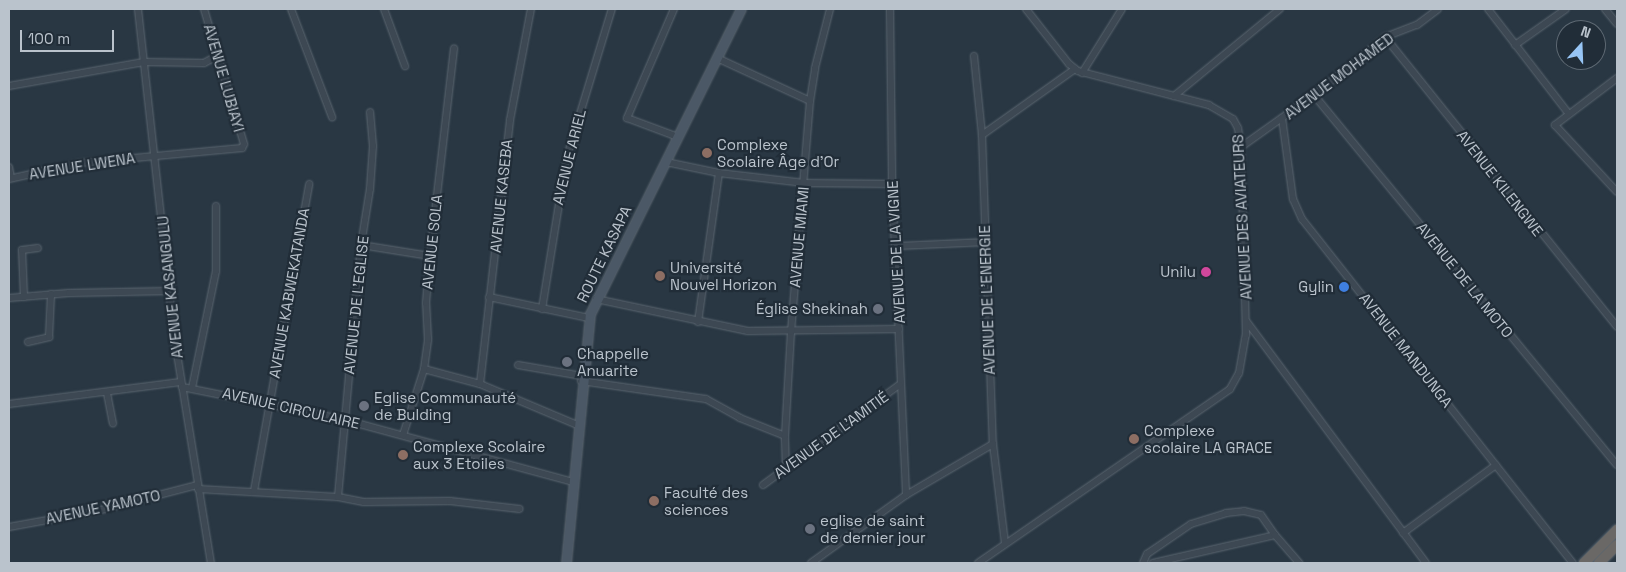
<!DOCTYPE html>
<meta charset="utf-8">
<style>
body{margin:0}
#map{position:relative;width:1626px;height:572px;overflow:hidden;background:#293743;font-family:"Space Grotesk",sans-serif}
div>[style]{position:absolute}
.roads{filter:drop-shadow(0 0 1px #5b6670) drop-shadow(0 0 1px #5b6670)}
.minor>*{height:6px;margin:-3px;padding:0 3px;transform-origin:3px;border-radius:3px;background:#3d4853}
.secondary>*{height:9px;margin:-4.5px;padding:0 4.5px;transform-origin:4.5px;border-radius:4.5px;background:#4b5866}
.trunk>*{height:10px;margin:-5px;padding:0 5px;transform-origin:5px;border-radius:5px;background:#6a6866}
.dots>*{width:14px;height:14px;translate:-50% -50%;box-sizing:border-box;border:2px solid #212d38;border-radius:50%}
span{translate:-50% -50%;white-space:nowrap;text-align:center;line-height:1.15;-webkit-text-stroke:4.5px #212d38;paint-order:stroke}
.street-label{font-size:15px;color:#bac3cc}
.poi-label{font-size:15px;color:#bac3cc}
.left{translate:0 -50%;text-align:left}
.right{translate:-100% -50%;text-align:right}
.frame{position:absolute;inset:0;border:10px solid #bac3cc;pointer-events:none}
.north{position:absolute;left:1556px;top:20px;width:50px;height:50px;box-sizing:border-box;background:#212d38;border:1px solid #5e6973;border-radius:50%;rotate:20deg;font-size:14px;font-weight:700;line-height:20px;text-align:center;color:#bac3cc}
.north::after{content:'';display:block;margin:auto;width:18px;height:22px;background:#97c5f5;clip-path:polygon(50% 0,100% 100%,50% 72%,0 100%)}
.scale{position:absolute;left:20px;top:30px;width:94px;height:22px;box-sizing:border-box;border:2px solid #bac3cc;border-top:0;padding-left:6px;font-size:15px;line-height:18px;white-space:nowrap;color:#bac3cc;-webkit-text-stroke:4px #212d38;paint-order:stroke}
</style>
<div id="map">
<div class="roads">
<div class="minor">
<i style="left:138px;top:9px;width:328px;rotate:83.7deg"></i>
<i style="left:174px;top:335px;width:231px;rotate:80.8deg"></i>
<i style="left:291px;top:9px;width:116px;rotate:69.2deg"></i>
<i style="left:384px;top:9px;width:61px;rotate:69.8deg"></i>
<i style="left:674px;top:9px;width:119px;rotate:113.3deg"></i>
<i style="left:627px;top:118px;width:54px;rotate:20.4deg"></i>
<i style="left:890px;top:9px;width:175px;rotate:89.3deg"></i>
<i style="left:892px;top:184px;width:311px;rotate:87.4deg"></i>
<i style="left:1488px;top:9px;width:131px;rotate:52.4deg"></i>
<i style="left:1605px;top:9px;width:19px;rotate:51deg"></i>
<i style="left:1385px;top:37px;width:371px;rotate:51.3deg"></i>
<i style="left:1515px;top:45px;width:62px;rotate:-35.2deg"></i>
<i style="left:974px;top:56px;width:79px;rotate:84.2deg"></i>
<i style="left:982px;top:135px;width:309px;rotate:88deg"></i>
<i style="left:993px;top:444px;width:100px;rotate:83.1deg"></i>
<i style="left:717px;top:58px;width:102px;rotate:24.8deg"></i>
<i style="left:1082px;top:73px;width:75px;rotate:-58deg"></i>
<i style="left:1617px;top:78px;width:78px;rotate:142.8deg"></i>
<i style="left:1555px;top:125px;width:91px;rotate:47.2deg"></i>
<i style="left:9px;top:86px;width:137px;rotate:-10.1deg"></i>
<i style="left:144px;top:62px;width:60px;rotate:1deg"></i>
<i style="left:204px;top:63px;width:17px;rotate:-28deg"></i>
<i style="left:1314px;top:95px;width:478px;rotate:50.7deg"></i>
<i style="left:1174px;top:96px;width:137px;rotate:-39.4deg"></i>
<i style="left:1282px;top:118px;width:82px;rotate:82.3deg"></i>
<i style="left:1293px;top:199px;width:22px;rotate:66deg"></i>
<i style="left:1302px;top:219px;width:438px;rotate:51.8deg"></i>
<i style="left:982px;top:135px;width:114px;rotate:-35.4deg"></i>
<i style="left:1241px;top:147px;width:90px;rotate:-35.5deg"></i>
<i style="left:1314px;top:95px;width:92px;rotate:-39.2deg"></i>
<i style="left:1385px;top:37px;width:34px;rotate:-21deg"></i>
<i style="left:1417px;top:25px;width:26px;rotate:-37deg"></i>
<i style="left:666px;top:162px;width:54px;rotate:11.7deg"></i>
<i style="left:719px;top:173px;width:86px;rotate:6.7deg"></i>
<i style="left:804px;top:183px;width:88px;rotate:0.7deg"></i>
<i style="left:9px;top:167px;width:11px;rotate:80deg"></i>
<i style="left:9px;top:179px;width:73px;rotate:-12.7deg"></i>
<i style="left:80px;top:163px;width:163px;rotate:-5.3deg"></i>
<i style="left:242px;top:148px;width:4px;rotate:-63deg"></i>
<i style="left:244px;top:144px;width:141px;rotate:-106.5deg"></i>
<i style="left:361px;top:245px;width:70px;rotate:9.1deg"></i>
<i style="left:895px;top:246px;width:90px;rotate:-2.5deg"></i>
<i style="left:24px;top:297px;width:47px;rotate:-92.4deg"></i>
<i style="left:22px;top:250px;width:16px;rotate:-7deg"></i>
<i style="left:489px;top:297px;width:102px;rotate:11.9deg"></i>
<i style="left:9px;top:298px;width:60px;rotate:-4.8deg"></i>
<i style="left:69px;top:293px;width:102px;rotate:-1.1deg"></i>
<i style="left:596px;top:299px;width:155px;rotate:11.9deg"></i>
<i style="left:748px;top:331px;width:151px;rotate:-0.8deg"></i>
<i style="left:542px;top:309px;width:151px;rotate:-80.8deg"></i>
<i style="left:566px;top:160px;width:158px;rotate:-73.1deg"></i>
<i style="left:698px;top:322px;width:150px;rotate:-82deg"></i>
<i style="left:1247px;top:322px;width:300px;rotate:53.4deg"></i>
<i style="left:28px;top:342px;width:22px;rotate:-13deg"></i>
<i style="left:49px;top:337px;width:43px;rotate:-87.3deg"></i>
<i style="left:518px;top:365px;width:65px;rotate:9.8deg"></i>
<i style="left:424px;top:369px;width:58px;rotate:15deg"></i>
<i style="left:480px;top:384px;width:105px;rotate:22.9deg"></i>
<i style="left:581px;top:381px;width:126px;rotate:8.2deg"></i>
<i style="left:706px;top:399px;width:39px;rotate:29deg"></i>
<i style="left:740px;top:418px;width:48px;rotate:21.8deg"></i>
<i style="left:480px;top:384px;width:266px;rotate:-83.5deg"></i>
<i style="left:510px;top:120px;width:113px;rotate:-79.3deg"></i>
<i style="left:182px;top:387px;width:166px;rotate:11.4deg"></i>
<i style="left:345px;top:420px;width:236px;rotate:15.2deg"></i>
<i style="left:192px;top:388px;width:119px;rotate:-78.4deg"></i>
<i style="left:216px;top:271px;width:65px;rotate:-90deg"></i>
<i style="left:107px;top:393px;width:31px;rotate:79deg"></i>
<i style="left:9px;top:404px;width:173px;rotate:-7.3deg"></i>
<i style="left:403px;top:435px;width:69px;rotate:-72.3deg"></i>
<i style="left:424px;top:369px;width:30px;rotate:-82deg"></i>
<i style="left:428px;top:339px;width:36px;rotate:-93deg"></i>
<i style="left:426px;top:303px;width:47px;rotate:-85.1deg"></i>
<i style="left:430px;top:256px;width:209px;rotate:-83.4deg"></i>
<i style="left:786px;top:468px;width:32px;rotate:-92deg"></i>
<i style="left:785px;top:436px;width:104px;rotate:-86.7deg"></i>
<i style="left:791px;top:332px;width:232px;rotate:-85.3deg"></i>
<i style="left:810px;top:101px;width:33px;rotate:-81deg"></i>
<i style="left:815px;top:68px;width:61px;rotate:-75.7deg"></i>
<i style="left:763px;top:485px;width:169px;rotate:-36.3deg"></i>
<i style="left:198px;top:489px;width:140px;rotate:3.3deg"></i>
<i style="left:338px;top:497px;width:26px;rotate:11deg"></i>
<i style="left:364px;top:502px;width:86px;rotate:-0.7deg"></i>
<i style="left:450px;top:501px;width:70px;rotate:6.5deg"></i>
<i style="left:254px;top:491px;width:312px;rotate:-79.8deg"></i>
<i style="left:338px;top:497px;width:253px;rotate:-84.8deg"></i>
<i style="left:361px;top:245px;width:57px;rotate:-80.9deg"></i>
<i style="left:370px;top:189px;width:43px;rotate:-86deg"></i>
<i style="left:373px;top:146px;width:34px;rotate:-95deg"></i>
<i style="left:9px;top:527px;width:89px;rotate:-10.3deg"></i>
<i style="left:97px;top:511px;width:103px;rotate:-14.6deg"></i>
<i style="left:1403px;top:533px;width:115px;rotate:-36.2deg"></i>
<i style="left:811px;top:563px;width:117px;rotate:-35.6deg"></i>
<i style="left:906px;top:495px;width:101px;rotate:-30.4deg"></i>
<i style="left:978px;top:563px;width:306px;rotate:-34.6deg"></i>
<i style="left:1230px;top:389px;width:18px;rotate:-61deg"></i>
<i style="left:1239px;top:373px;width:39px;rotate:-80deg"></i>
<i style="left:1246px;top:335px;width:188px;rotate:-91.5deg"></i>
<i style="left:1241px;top:147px;width:19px;rotate:-99deg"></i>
<i style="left:1238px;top:128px;width:10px;rotate:-119deg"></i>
<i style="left:1233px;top:119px;width:28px;rotate:-150deg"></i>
<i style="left:1209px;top:105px;width:135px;rotate:-165.5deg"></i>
<i style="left:1078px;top:71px;width:11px;rotate:-142deg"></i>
<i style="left:1069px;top:64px;width:70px;rotate:-128deg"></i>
<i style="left:1143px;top:563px;width:10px;rotate:-66deg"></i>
<i style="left:1147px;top:554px;width:53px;rotate:-34.3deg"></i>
<i style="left:1191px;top:524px;width:37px;rotate:-17deg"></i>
<i style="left:1226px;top:513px;width:18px;rotate:-6deg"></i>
<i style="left:1244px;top:511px;width:17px;rotate:13deg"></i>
<i style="left:1261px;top:515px;width:24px;rotate:55deg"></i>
<i style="left:1153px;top:563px;width:125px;rotate:-12.9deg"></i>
<i style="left:1275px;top:535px;width:37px;rotate:49deg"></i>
</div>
<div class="secondary">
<i style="left:566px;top:563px;width:250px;rotate:-84.5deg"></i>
<i style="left:590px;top:314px;width:340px;rotate:-63.7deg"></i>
</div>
<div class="trunk">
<i style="left:1584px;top:563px;width:47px;rotate:-45deg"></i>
<i style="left:1599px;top:563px;width:25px;rotate:-45deg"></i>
</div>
</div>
<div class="dots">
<i style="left:707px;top:153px;background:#8d6e63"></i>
<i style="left:1206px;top:272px;background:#d1479c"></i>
<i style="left:660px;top:276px;background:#8d6e63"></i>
<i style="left:1344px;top:287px;background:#3f7fe0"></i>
<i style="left:878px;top:309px;background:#6b7280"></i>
<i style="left:567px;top:362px;background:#6b7280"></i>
<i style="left:364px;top:406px;background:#6b7280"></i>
<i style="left:1134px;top:439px;background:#8d6e63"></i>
<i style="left:403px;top:455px;background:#8d6e63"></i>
<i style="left:654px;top:501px;background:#8d6e63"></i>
<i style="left:810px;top:529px;background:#6b7280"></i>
</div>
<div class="street-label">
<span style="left:1339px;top:76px;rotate:-37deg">AVENUE MOHAMED</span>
<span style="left:224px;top:78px;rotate:74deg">AVENUE LUBIAYI</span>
<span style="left:569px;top:157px;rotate:-76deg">AVENUE ARIEL</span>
<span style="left:82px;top:166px;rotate:-9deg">AVENUE LWENA</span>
<span style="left:1500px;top:183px;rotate:52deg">AVENUE KILENGWE</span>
<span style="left:501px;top:196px;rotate:-84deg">AVENUE KASEBA</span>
<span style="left:1242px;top:217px;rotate:-93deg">AVENUE DES AVIATEURS</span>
<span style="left:799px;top:237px;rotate:-85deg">AVENUE MIAMI</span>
<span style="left:432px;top:242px;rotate:-84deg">AVENUE SOLA</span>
<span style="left:896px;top:252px;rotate:-93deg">AVENUE DE LA VIGNE</span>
<span style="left:604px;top:254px;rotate:-64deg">ROUTE KASAPA</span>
<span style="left:1465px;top:280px;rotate:51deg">AVENUE DE LA MOTO</span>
<span style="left:170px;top:287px;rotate:-96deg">AVENUE KASANGULU</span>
<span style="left:289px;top:293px;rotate:-80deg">AVENUE KABWEKATANDA</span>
<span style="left:987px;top:300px;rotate:-92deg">AVENUE DE L'ENERGIE</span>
<span style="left:356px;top:305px;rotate:-84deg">AVENUE DE L'EGLISE</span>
<span style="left:1406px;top:350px;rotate:52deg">AVENUE MANDUNGA</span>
<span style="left:291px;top:408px;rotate:13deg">AVENUE CIRCULAIRE</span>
<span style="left:831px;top:435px;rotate:-36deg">AVENUE DE L'AMITIÉ</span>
<span style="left:103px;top:507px;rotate:-12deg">AVENUE YAMOTO</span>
</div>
<div class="poi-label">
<span class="left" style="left:717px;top:153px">Complexe<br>Scolaire Âge d'Or</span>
<span class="left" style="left:670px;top:276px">Université<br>Nouvel Horizon</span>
<span class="right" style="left:1196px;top:272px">Unilu</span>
<span class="right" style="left:1334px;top:287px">Gylin</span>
<span class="right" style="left:868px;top:309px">Église Shekinah</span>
<span class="left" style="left:577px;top:362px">Chappelle<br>Anuarite</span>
<span class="left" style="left:374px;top:406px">Eglise Communauté<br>de Bulding</span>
<span class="left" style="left:1144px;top:439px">Complexe<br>scolaire LA GRACE</span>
<span class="left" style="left:413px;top:455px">Complexe Scolaire<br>aux 3 Etoiles</span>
<span class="left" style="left:664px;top:501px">Faculté des<br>sciences</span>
<span class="left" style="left:820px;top:529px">eglise de saint<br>de dernier jour</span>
</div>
<div class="frame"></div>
<div class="north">N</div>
<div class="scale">100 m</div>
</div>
